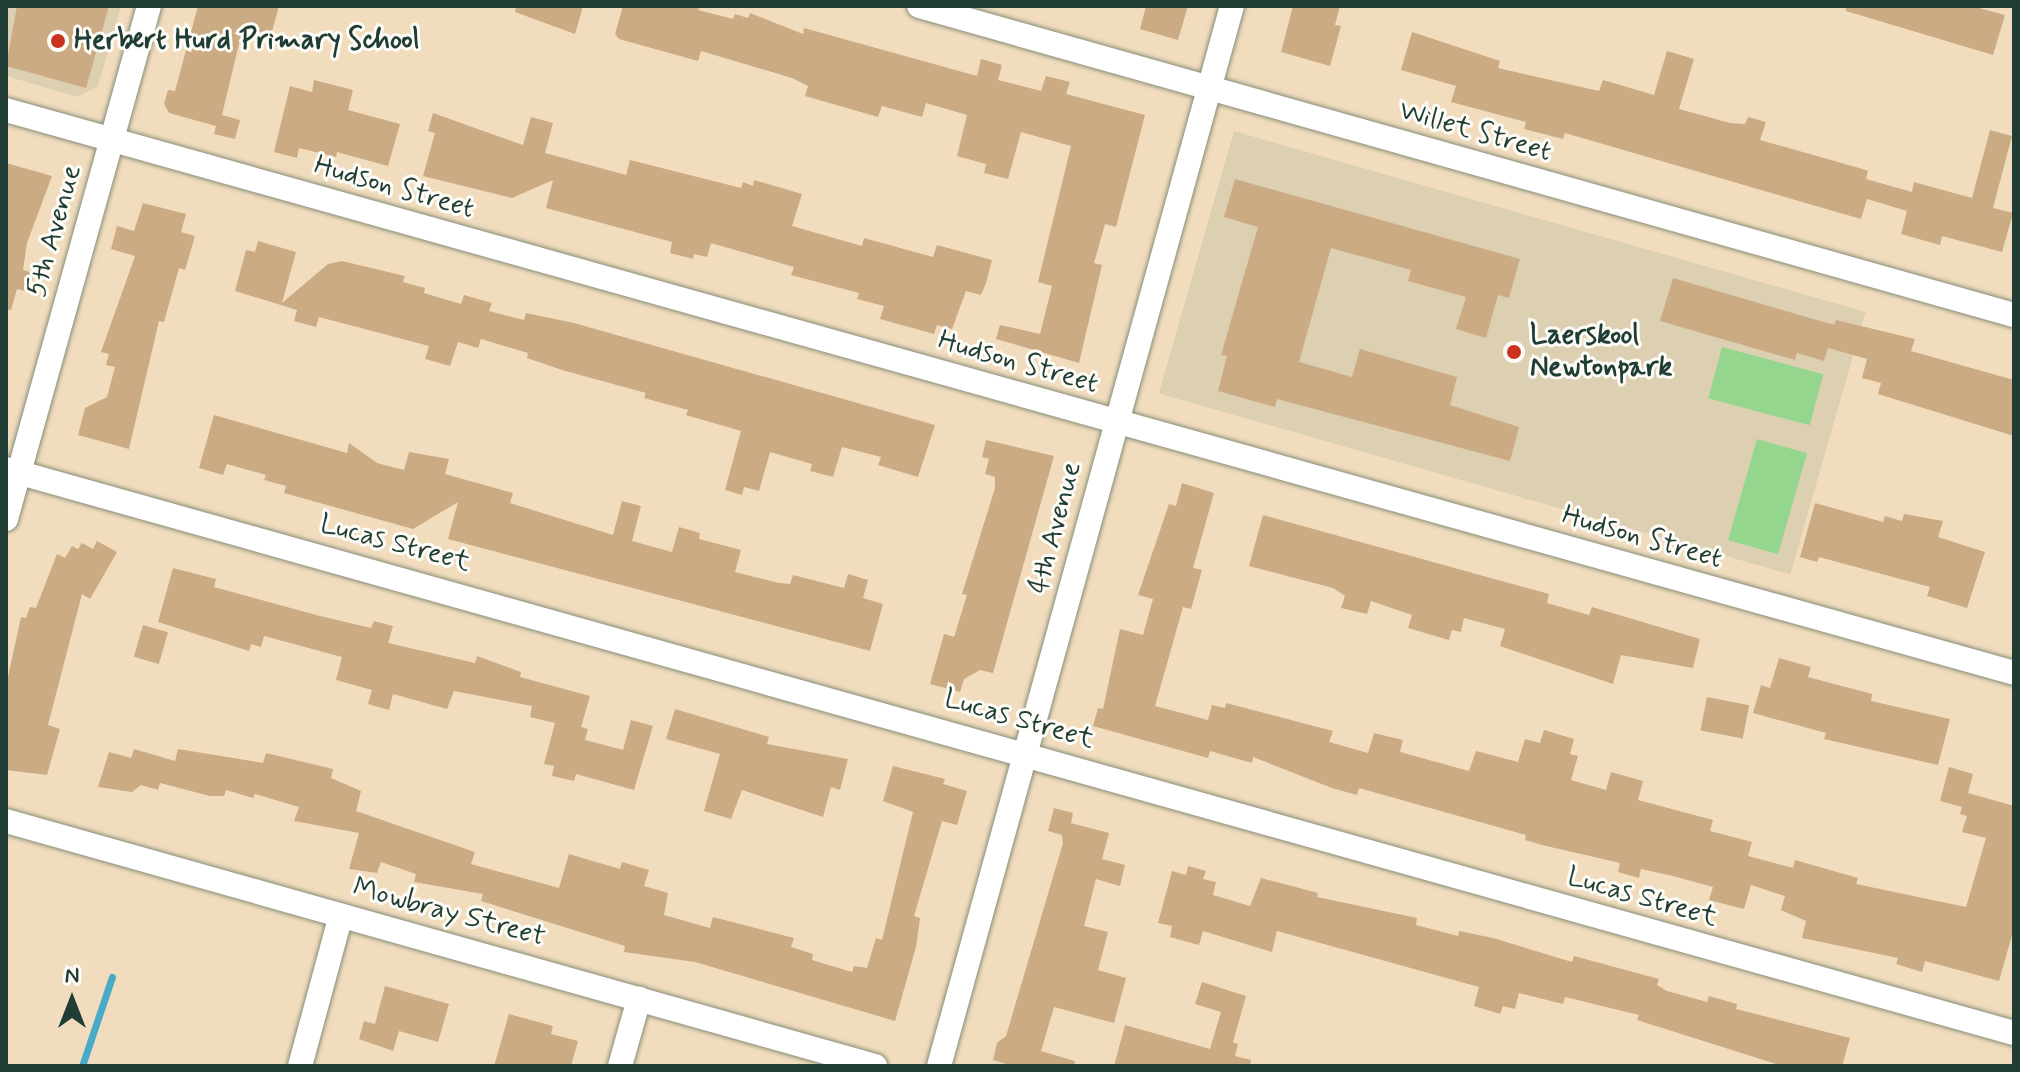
<!DOCTYPE html>
<style>
body{margin:0}
#map{position:relative;width:2020px;height:1072px;overflow:hidden;background:#f1ddbe;font-family:Mynerve,sans-serif}
div>[style]{position:absolute}
.built>*{inset:0;background:#ddd0b2;transform-origin:0 0}
.green>*{inset:0;background:#94d68e;transform-origin:0 0}
.stream>*{height:7px;margin:-3.5px;padding:0 3.5px;transform-origin:3.5px;border-radius:3.5px;background:#48aac7}
.building>*{inset:0;background:#cbab83;transform-origin:0 0}
.roads{filter:drop-shadow(0 0 2px #888d79) drop-shadow(0 0 2px #888d79)}
.street>*{height:24px;margin:-12px;padding:0 12px;transform-origin:12px;border-radius:12px;background:#fff}
.dots>*{width:22px;height:22px;translate:-50% -50%;box-sizing:border-box;border:4px solid #fdfcf7;border-radius:50%}
span{translate:-50% -50%;white-space:nowrap;text-align:center;line-height:1.15;-webkit-text-stroke:6px #fdfcf7;paint-order:stroke}
.poi-label{font-size:28px;color:#1f3d34;font-weight:700}
.left{translate:0 -50%;text-align:left}
.street-label{font-size:28px;color:#1f3d34}
.frame{position:absolute;inset:0;border:8px solid #1f3d34;pointer-events:none}
.north{position:absolute;left:32px;top:960px;width:80px;height:80px;-webkit-text-stroke:6px #fdfcf7;paint-order:stroke;rotate:0deg;font-size:22px;font-weight:700;line-height:32px;text-align:center;color:#1f3d34}
.north::after{content:'';display:block;margin:auto;width:28px;height:36px;background:#1f3d34;clip-path:polygon(50% 0,100% 100%,50% 72%,0 100%)}
</style>
<div id="map">
<div class="built">
<i style="clip-path:polygon(6px 6px,121px 6px,98px 86px,78px 97px,6px 76px)"></i>
<i style="left:1234px;top:131px;width:657px;height:273px;rotate:16deg"></i>
</div>
<div class="green">
<i style="left:1722px;top:347px;width:105px;height:53px;rotate:15deg"></i>
<i style="left:1757px;top:439px;width:52px;height:105px;rotate:16deg"></i>
</div>
<div class="stream">
<i style="left:82px;top:1066px;width:94px;rotate:-71.4deg"></i>
</div>
<div class="building">
<i style="clip-path:polygon(17px 6px,109px 6px,86px 88px,6px 66px)"></i>
<i style="clip-path:polygon(198px 6px,279px 6px,271px 35px,243px 27px,222px 115px,240px 120px,235px 139px,214px 134px,216px 126px,169px 113px,164px 104px,168px 90px,175px 91px)"></i>
<i style="clip-path:polygon(516px 6px,583px 6px,575px 34px,515px 12px)"></i>
<i style="clip-path:polygon(623px 6px,700px 6px,698px 10px,733px 19px,735px 14px,748px 18px,750px 13px,803px 34px,804px 28px,977px 76px,981px 59px,1002px 65px,998px 80px,1041px 91px,1046px 76px,1070px 82px,1066px 94px,1145px 115px,1116px 227px,1105px 224px,1094px 263px,1102px 265px,1079px 363px,996px 339px,1000px 325px,1040px 334px,1052px 286px,1038px 282px,1071px 146px,1021px 132px,1008px 179px,984px 173px,986px 164px,957px 156px,967px 115px,926px 103px,922px 117px,882px 106px,878px 117px,805px 96px,808px 86px,792px 78px,701px 51px,698px 61px,619px 39px,615px 34px)"></i>
<i style="clip-path:polygon(1146px 6px,1188px 6px,1178px 40px,1140px 29px)"></i>
<i style="clip-path:polygon(1293px 6px,1340px 6px,1335px 25px,1341px 26px,1330px 66px,1281px 52px)"></i>
<i style="clip-path:polygon(1846px 6px,1972px 6px,2005px 15px,1993px 55px,1846px 11px)"></i>
<i style="clip-path:polygon(1412px 32px,1500px 61px,1498px 68px,1599px 91px,1603px 80px,1654px 95px,1667px 51px,1694px 59px,1679px 109px,1730px 123px,1745px 124px,1748px 117px,1766px 122px,1760px 140px,1859px 168px,1868px 171px,1866px 179px,1912px 192px,1914px 182px,1972px 198px,1990px 130px,2012px 136px,1993px 208px,2013px 213px,2002px 252px,1942px 236px,1940px 245px,1901px 234px,1907px 211px,1867px 199px,1861px 219px,1565px 133px,1563px 139px,1524px 129px,1526px 122px,1451px 102px,1456px 86px,1401px 70px)"></i>
<i style="clip-path:polygon(314px 80px,353px 90px,348px 110px,400px 124px,388px 166px,337px 152px,336px 157px,299px 148px,297px 158px,274px 152px,290px 86px,312px 92px)"></i>
<i style="clip-path:polygon(433px 113px,523px 145px,531px 117px,553px 123px,545px 153px,626px 175px,630px 160px,741px 188px,743px 182px,753px 186px,754px 180px,802px 194px,792px 226px,862px 246px,864px 238px,933px 257px,937px 245px,992px 260px,986px 283px,981px 295px,966px 291px,952px 329px,937px 325px,934px 334px,880px 319px,884px 306px,857px 299px,859px 293px,791px 275px,794px 267px,711px 243px,707px 257px,694px 254px,693px 259px,670px 253px,672px 242px,546px 208px,553px 180px,512px 198px,423px 176px,435px 133px,428px 131px)"></i>
<i style="clip-path:polygon(6px 163px,52px 176px,27px 243px,23px 270px,34px 273px,29px 292px,17px 289px,11px 310px,6px 309px)"></i>
<i style="clip-path:polygon(1235px 179px,1520px 259px,1509px 298px,1498px 295px,1486px 338px,1456px 329px,1466px 297px,1408px 281px,1411px 270px,1331px 248px,1299px 362px,1352px 377px,1360px 349px,1457px 377px,1450px 405px,1519px 427px,1510px 461px,1277px 399px,1275px 407px,1218px 391px,1227px 356px,1221px 355px,1258px 227px,1224px 217px)"></i>
<i style="clip-path:polygon(143px 203px,186px 214px,181px 232px,195px 236px,185px 270px,179px 268px,164px 322px,159px 321px,129px 449px,78px 435px,85px 408px,107px 397px,115px 367px,106px 365px,109px 354px,101px 352px,135px 256px,111px 249px,117px 226px,134px 231px)"></i>
<i style="clip-path:polygon(258px 241px,296px 252px,282px 303px,328px 264px,342px 261px,405px 276px,403px 282px,425px 288px,424px 293px,461px 304px,464px 295px,492px 303px,489px 311px,524px 320px,526px 313px,574px 323px,935px 425px,918px 477px,878px 465px,881px 457px,842px 447px,833px 477px,810px 471px,812px 464px,770px 452px,759px 491px,744px 487px,742px 495px,725px 490px,741px 431px,686px 415px,688px 410px,644px 398px,646px 393px,562px 370px,527px 358px,528px 353px,481px 339px,478px 348px,458px 342px,450px 366px,425px 359px,429px 346px,319px 317px,316px 327px,294px 321px,297px 310px,235px 291px,246px 250px,255px 252px)"></i>
<i style="clip-path:polygon(1673px 278px,1834px 325px,1836px 320px,1915px 339px,1911px 351px,2014px 380px,2014px 436px,1878px 394px,1881px 383px,1862px 378px,1867px 359px,1828px 348px,1824px 361px,1797px 353px,1795px 360px,1660px 321px)"></i>
<i style="clip-path:polygon(214px 415px,347px 453px,349px 443px,377px 463px,404px 470px,409px 452px,449px 459px,445px 474px,513px 493px,510px 503px,613px 535px,622px 501px,641px 506px,632px 541px,672px 552px,679px 527px,700px 533px,699px 539px,741px 550px,735px 572px,779px 583px,790px 584px,793px 575px,844px 588px,848px 574px,868px 580px,863px 598px,883px 604px,870px 651px,448px 539px,458px 502px,413px 529px,284px 493px,286px 486px,264px 480px,266px 475px,227px 464px,223px 475px,199px 468px)"></i>
<i style="clip-path:polygon(986px 440px,1054px 456px,993px 673px,980px 670px,964px 679px,960px 692px,930px 684px,944px 634px,954px 637px,967px 595px,962px 594px,995px 488px,995px 477px,985px 474px,989px 459px,982px 457px)"></i>
<i style="clip-path:polygon(1182px 483px,1214px 493px,1193px 568px,1202px 570px,1191px 609px,1183px 607px,1155px 706px,1208px 720px,1212px 705px,1225px 708px,1226px 703px,1333px 731px,1329px 742px,1368px 753px,1374px 733px,1403px 740px,1400px 752px,1469px 771px,1476px 751px,1518px 762px,1525px 739px,1540px 743px,1544px 730px,1574px 739px,1570px 754px,1578px 756px,1571px 780px,1606px 790px,1611px 772px,1643px 781px,1638px 800px,1713px 820px,1710px 831px,1752px 842px,1748px 856px,1793px 868px,1795px 860px,1858px 878px,1856px 884px,1966px 907px,1986px 838px,1962px 832px,1967px 816px,1960px 814px,1962px 807px,1940px 801px,1949px 767px,1973px 774px,1968px 793px,2014px 806px,2014px 928px,1999px 981px,1925px 961px,1922px 972px,1896px 964px,1898px 958px,1802px 938px,1806px 921px,1781px 910px,1785px 896px,1751px 885px,1744px 909px,1709px 900px,1713px 887px,1673px 876px,1641px 869px,1639px 878px,1618px 872px,1620px 863px,1542px 845px,1525px 840px,1526px 835px,1359px 788px,1357px 795px,1332px 788px,1253px 757px,1252px 763px,1210px 751px,1208px 758px,1093px 726px,1098px 708px,1103px 709px,1120px 629px,1143px 635px,1153px 599px,1138px 595px,1169px 504px,1176px 506px)"></i>
<i style="clip-path:polygon(1815px 503px,1883px 522px,1885px 516px,1902px 521px,1904px 514px,1943px 521px,1938px 537px,1985px 552px,1967px 608px,1927px 596px,1930px 587px,1819px 557px,1817px 562px,1800px 557px)"></i>
<i style="clip-path:polygon(1263px 515px,1549px 594px,1547px 603px,1589px 615px,1592px 607px,1700px 639px,1693px 668px,1621px 655px,1613px 684px,1500px 646px,1505px 629px,1464px 618px,1461px 632px,1452px 630px,1449px 640px,1408px 628px,1412px 615px,1371px 601px,1367px 614px,1341px 608px,1345px 596px,1333px 588px,1249px 566px)"></i>
<i style="clip-path:polygon(97px 541px,117px 552px,90px 599px,82px 594px,48px 725px,60px 729px,47px 775px,6px 770px,6px 686px,21px 617px,26px 618px,30px 607px,36px 608px,57px 554px,65px 558px,72px 546px,78px 549px,82px 543px,93px 549px)"></i>
<i style="clip-path:polygon(173px 568px,216px 579px,214px 587px,320px 616px,371px 628px,374px 621px,393px 626px,388px 643px,475px 663px,477px 656px,521px 672px,520px 677px,590px 696px,581px 727px,588px 729px,585px 740px,623px 750px,631px 720px,653px 726px,634px 790px,576px 774px,574px 781px,552px 776px,554px 766px,544px 764px,555px 723px,530px 717px,532px 706px,454px 691px,447px 709px,393px 694px,389px 710px,368px 704px,372px 690px,336px 680px,342px 657px,264px 636px,261px 647px,251px 644px,249px 651px,158px 622px)"></i>
<i style="left:143px;top:625px;width:26px;height:33px;rotate:16deg"></i>
<i style="clip-path:polygon(1779px 658px,1811px 667px,1808px 677px,1872px 694px,1871px 701px,1950px 719px,1938px 765px,1824px 739px,1826px 733px,1753px 713px,1761px 685px,1770px 688px)"></i>
<i style="left:1707px;top:697px;width:43px;height:34px;rotate:11deg"></i>
<i style="clip-path:polygon(675px 709px,769px 737px,767px 744px,848px 759px,840px 790px,831px 787px,823px 817px,742px 790px,731px 819px,704px 811px,720px 754px,666px 739px)"></i>
<i style="clip-path:polygon(134px 749px,175px 761px,178px 749px,263px 763px,266px 753px,333px 769px,331px 778px,361px 791px,356px 811px,475px 852px,471px 864px,559px 888px,569px 854px,620px 869px,622px 862px,649px 870px,644px 886px,668px 893px,664px 915px,710px 928px,713px 917px,794px 938px,791px 947px,813px 954px,812px 960px,852px 972px,854px 966px,867px 968px,876px 938px,882px 940px,913px 812px,883px 801px,893px 766px,945px 779px,943px 784px,967px 791px,957px 825px,942px 821px,914px 916px,920px 918px,916px 947px,895px 1021px,695px 962px,624px 952px,625px 946px,481px 901px,483px 894px,414px 882px,416px 874px,381px 862px,377px 873px,349px 869px,359px 833px,294px 821px,299px 807px,255px 794px,253px 798px,226px 790px,224px 796px,210px 796px,160px 783px,158px 790px,141px 785px,132px 792px,98px 787px,109px 752px,131px 758px)"></i>
<i style="clip-path:polygon(1054px 808px,1073px 813px,1071px 823px,1109px 833px,1102px 859px,1125px 865px,1120px 886px,1096px 879px,1084px 926px,1108px 932px,1098px 970px,1126px 978px,1114px 1023px,1054px 1007px,1041px 1051px,1075px 1061px,1074px 1066px,1013px 1066px,993px 1060px,997px 1043px,1006px 1036px,1063px 843px,1062px 835px,1048px 831px)"></i>
<i style="clip-path:polygon(1188px 866px,1206px 871px,1203px 879px,1216px 882px,1213px 895px,1250px 906px,1261px 878px,1318px 893px,1317px 897px,1417px 918px,1416px 925px,1458px 936px,1459px 931px,1493px 938px,1572px 962px,1574px 956px,1659px 979px,1657px 985px,1667px 991px,1707px 1002px,1709px 996px,1737px 1004px,1736px 1009px,1850px 1038px,1842px 1066px,1782px 1066px,1637px 1020px,1639px 1015px,1565px 997px,1563px 1004px,1519px 993px,1515px 1009px,1503px 1006px,1500px 1014px,1474px 1006px,1479px 987px,1277px 931px,1272px 952px,1203px 931px,1199px 945px,1170px 937px,1172px 926px,1158px 923px,1172px 871px,1186px 875px)"></i>
<i style="clip-path:polygon(1202px 982px,1246px 996px,1233px 1042px,1238px 1044px,1235px 1056px,1251px 1060px,1250px 1066px,1114px 1066px,1125px 1025px,1210px 1049px,1221px 1012px,1195px 1004px)"></i>
<i style="clip-path:polygon(385px 986px,449px 1004px,438px 1042px,399px 1031px,393px 1051px,359px 1039px,364px 1021px,375px 1024px)"></i>
<i style="clip-path:polygon(509px 1014px,553px 1026px,551px 1034px,578px 1041px,571px 1066px,494px 1066px)"></i>
</div>
<div class="roads">
<div class="street">
<i style="left:919px;top:6px;width:1138px;rotate:15.76deg"></i>
<i style="left:6px;top:110px;width:2085px;rotate:15.66deg"></i>
<i style="left:6px;top:469px;width:2086px;rotate:15.69deg"></i>
<i style="left:6px;top:519px;width:533px;rotate:-74.42deg"></i>
<i style="left:6px;top:821px;width:903px;rotate:15.74deg"></i>
<i style="left:300px;top:1066px;width:156px;rotate:-74.8deg"></i>
<i style="left:620px;top:1066px;width:70px;rotate:-74.2deg"></i>
<i style="left:939px;top:1066px;width:1100px;rotate:-74.55deg"></i>
</div>
</div>
<div class="dots">
<i style="left:58px;top:41px;background:#c8321e"></i>
<i style="left:1514px;top:352px;background:#c8321e"></i>
</div>
<div class="poi-label">
<span class="left" style="left:74px;top:41px">Herbert Hurd Primary School</span>
<span class="left" style="left:1530px;top:352px">Laerskool<br>Newtonpark</span>
</div>
<div class="street-label">
<span style="left:1475px;top:132px;rotate:16deg">Willet Street</span>
<span style="left:394px;top:188px;rotate:16deg">Hudson Street</span>
<span style="left:55px;top:231px;rotate:-74deg">5th Avenue</span>
<span style="left:1018px;top:363px;rotate:16deg">Hudson Street</span>
<span style="left:1056px;top:528px;rotate:-75deg">4th Avenue</span>
<span style="left:1642px;top:538px;rotate:16deg">Hudson Street</span>
<span style="left:395px;top:544px;rotate:15deg">Lucas Street</span>
<span style="left:1019px;top:720px;rotate:16deg">Lucas Street</span>
<span style="left:1642px;top:898px;rotate:16deg">Lucas Street</span>
<span style="left:449px;top:913px;rotate:15deg">Mowbray Street</span>
</div>
<div class="frame"></div>
<div class="north">N</div>
</div>
